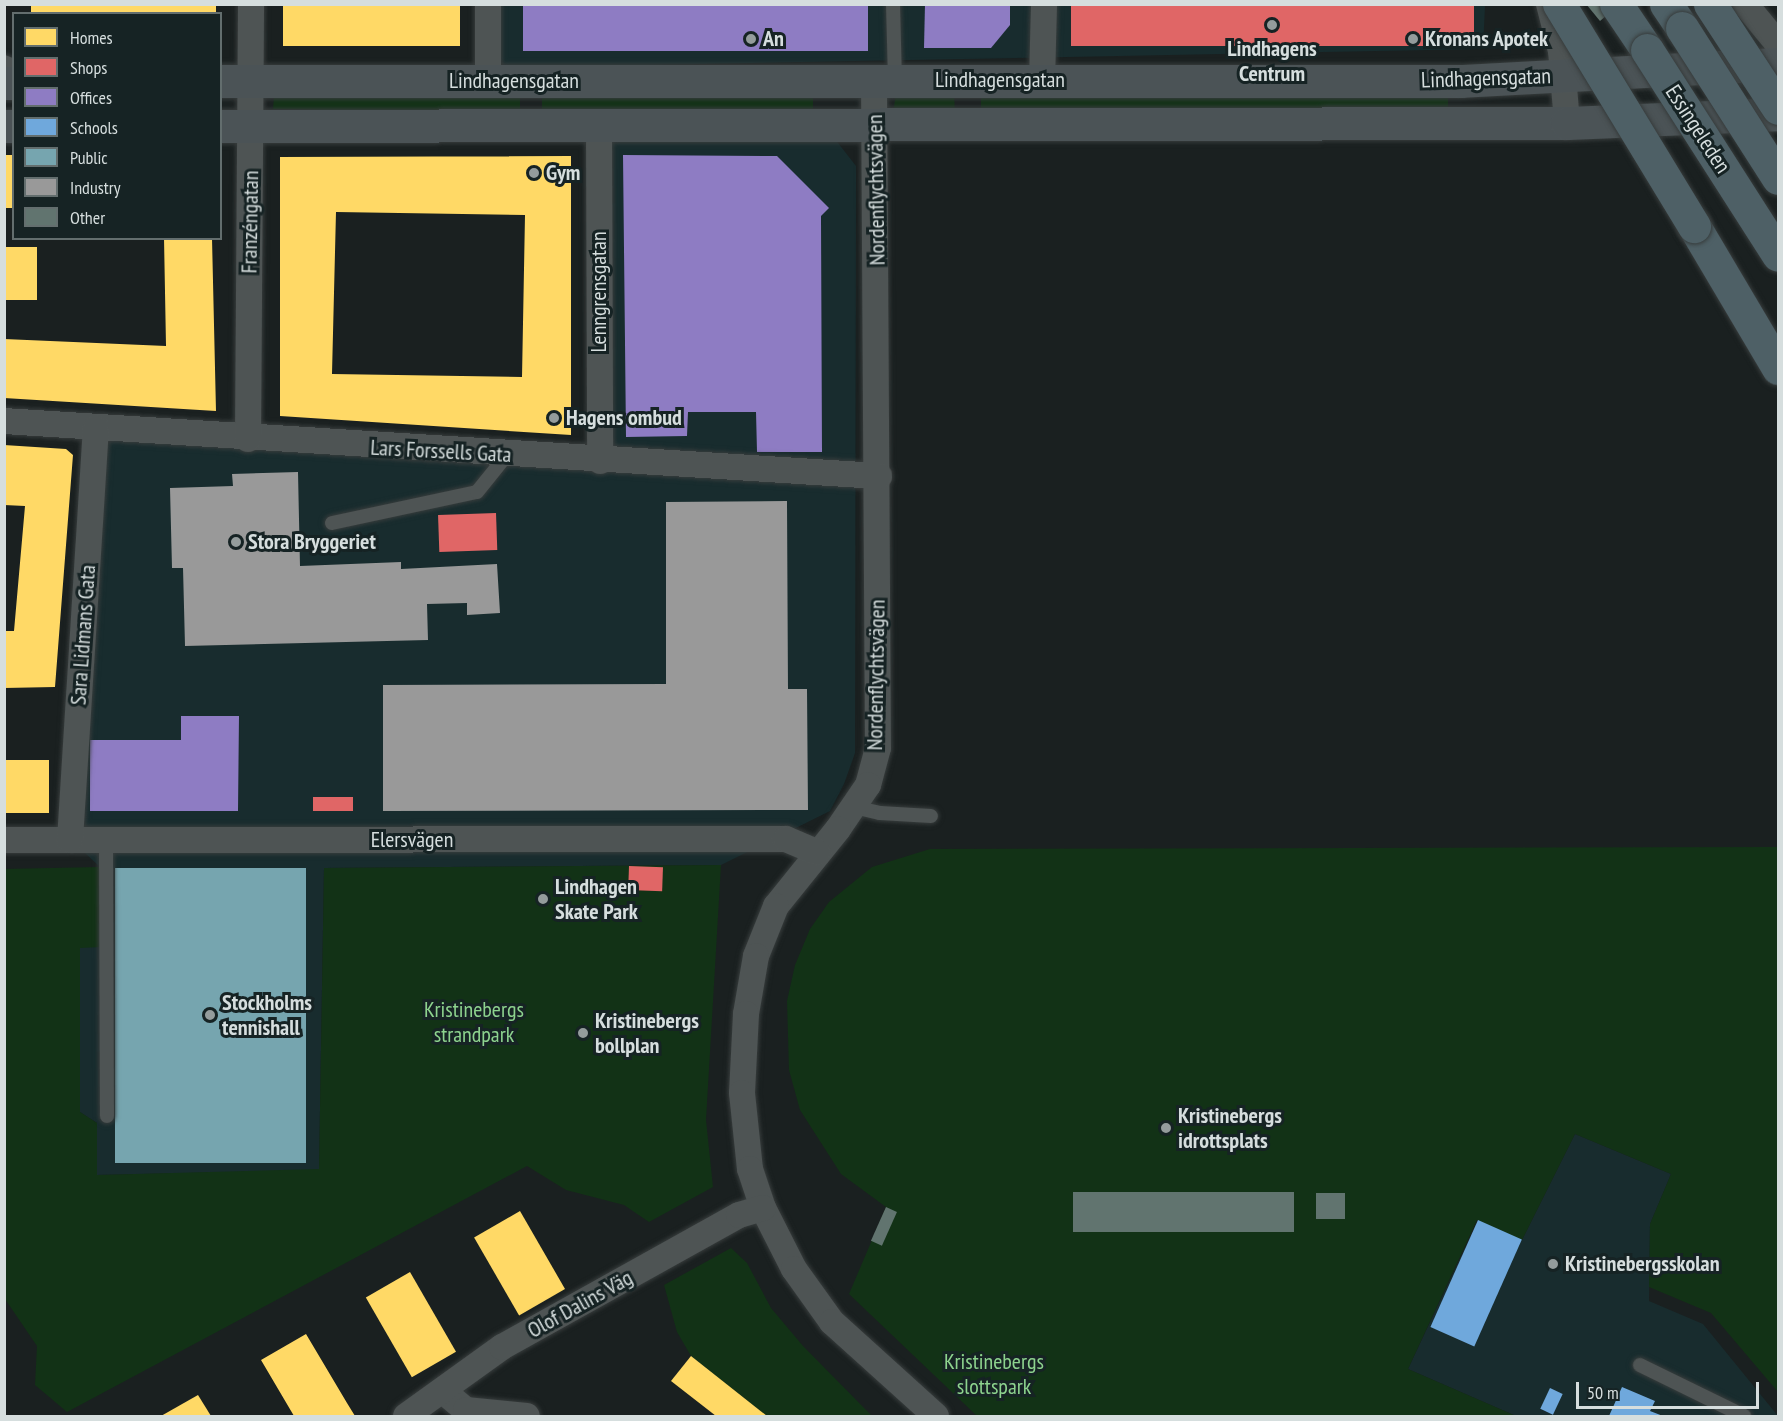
<!DOCTYPE html>
<meta charset="utf-8">
<style>
body{margin:0}
#map{position:relative;width:1783px;height:1421px;overflow:hidden;background:#1a2020;font-family:"PT Sans Narrow",sans-serif}
div>[style]{position:absolute}
.built>*{inset:0;background:#182c2e}
.green>*{inset:0;background:#123216;transform-origin:0 0}
.homes>*{inset:0;background:#ffd966;transform-origin:0 0}
.shops>*{inset:0;background:#e06666;transform-origin:0 0}
.offices>*{inset:0;background:#8e7cc3;transform-origin:0 0}
.schools>*{inset:0;background:#6fa8dc;transform-origin:0 0}
.public>*{inset:0;background:#76a5af;transform-origin:0 0}
.industry>*{inset:0;background:#999}
.building>*{inset:0;background:#61746f;transform-origin:0 0}
.roads{filter:drop-shadow(0 0 2px #373c3c) drop-shadow(0 0 2px #373c3c)}
.lane>*{height:14px;margin:-7px;padding:0 7px;transform-origin:7px;border-radius:7px;background:#4e5454}
.street>*{height:26px;margin:-13px;padding:0 13px;transform-origin:13px;border-radius:13px;background:#4e5454}
.secondary>*{height:33px;margin:-16.5px;padding:0 16.5px;transform-origin:16.5px;border-radius:16.5px;background:#4b5356}
.highway>*{height:33px;margin:-16.5px;padding:0 16.5px;transform-origin:16.5px;border-radius:16.5px;background:#4e6066}
.bridges{filter:drop-shadow(0 0 2px #373c3c) drop-shadow(0 0 2px #373c3c)}
.highway-bridge>*{height:33px;margin:-16.5px;padding:0 16.5px;transform-origin:16.5px;border-radius:16.5px;background:#4e6066}
.dots>*{width:16px;height:16px;translate:-50% -50%;box-sizing:border-box;border:3px solid #162324;border-radius:50%}
span{translate:-50% -50%;white-space:nowrap;text-align:center;line-height:1.15;-webkit-text-stroke:6px #162324;paint-order:stroke}
.poi-label{font-size:22px;color:#d6dede;font-weight:700}
.left{translate:0 -50%;text-align:left}
.street-label{font-size:22px;color:#d6dede}
.park-label{font-size:22px;color:#8dd38e}
.frame{position:absolute;inset:0;border:6px solid #d6dede;pointer-events:none}
.legend{position:absolute;left:12px;top:12px;width:210px;height:228px;box-sizing:border-box;background:#162324;border:2px solid #636e6e;margin:0;padding:8px 10px;list-style:none;font-size:18px;color:#d6dede}
.legend li{display:flex;align-items:center;gap:12px;height:30px}
.legend b{width:30px;border:2px solid #636e6e}
.scale{position:absolute;left:1576px;top:1382px;width:183px;height:27px;box-sizing:border-box;border:3px solid #d6dede;border-top:0;padding-left:8px;font-size:18px;line-height:21px;white-space:nowrap;color:#d6dede;-webkit-text-stroke:4px #162324;paint-order:stroke}
</style>
<div id="map">
<div class="built">
<i style="clip-path:polygon(491px 5px,1485px 5px,1483px 49px,490px 68px)"></i>
<i style="clip-path:polygon(603px 134px,835px 139px,856px 166px,855px 753px,844px 784px,830px 811px,721px 865px,324px 868px,319px 1170px,97px 1175px,97px 1123px,80px 1112px,80px 947px,100px 947px,100px 867px,72px 841px,95px 429px,603px 463px)"></i>
<i style="clip-path:polygon(1575px 1134px,1671px 1174px,1650px 1224px,1649px 1301px,1703px 1324px,1778px 1416px,1516px 1416px,1408px 1369px,1478px 1220px,1522px 1240px)"></i>
</div>
<div class="green">
<i style="clip-path:polygon(954px 91px,955px 116px,893px 113px,896px 94px)"></i>
<i style="left:1448px;top:91px;width:22px;height:467px;rotate:90deg"></i>
<i style="clip-path:polygon(520px 92px,520px 114px,273px 109px,274px 97px)"></i>
<i style="left:813px;top:92px;width:22px;height:271px;rotate:90deg"></i>
<i style="clip-path:polygon(1778px 847px,1778px 1392px,1711px 1313px,1649px 1287px,1650px 1224px,1671px 1174px,1575px 1134px,1522px 1240px,1477px 1220px,1408px 1369px,1516px 1416px,977px 1416px,849px 1294px,886px 1207px,841px 1174px,800px 1110px,789px 1070px,787px 1001px,795px 965px,810px 929px,829px 902px,872px 867px,930px 849px)"></i>
<i style="clip-path:polygon(721px 865px,706px 1120px,713px 1187px,649px 1222px,624px 1205px,566px 1190px,527px 1166px,67px 1412px,35px 1385px,37px 1346px,5px 1299px,4px 869px,100px 867px,101px 947px,80px 948px,80px 1112px,97px 1123px,97px 1175px,319px 1169px,324px 868px)"></i>
<i style="clip-path:polygon(731px 1248px,747px 1263px,771px 1308px,803px 1346px,872px 1416px,767px 1416px,691px 1356px,677px 1332px,664px 1285px)"></i>
</div>
<div class="homes">
<i style="left:31px;top:4px;width:185px;height:10px"></i>
<i style="left:460px;top:4px;width:42px;height:177px;rotate:90deg"></i>
<i style="left:4px;top:155px;width:10px;height:53px"></i>
<i style="clip-path:polygon(evenodd,571px 156px,571px 435px,280px 416px,280px 157px,571px 156px,336px 212px,525px 215px,522px 377px,332px 374px,336px 212px)"></i>
<i style="clip-path:polygon(164px 238px,212px 238px,216px 411px,4px 398px,4px 339px,166px 346px)"></i>
<i style="left:4px;top:247px;width:33px;height:53px"></i>
<i style="clip-path:polygon(4px 445px,66px 449px,73px 455px,55px 687px,4px 688px,4px 631px,14px 631px,25px 506px,4px 505px)"></i>
<i style="left:4px;top:760px;width:45px;height:53px"></i>
<i style="left:520px;top:1211px;width:90px;height:53px;rotate:60deg"></i>
<i style="left:410px;top:1272px;width:92px;height:51px;rotate:60deg"></i>
<i style="clip-path:polygon(306px 1334px,347px 1403px,355px 1416px,294px 1416px,261px 1360px)"></i>
<i style="clip-path:polygon(691px 1356px,767px 1416px,716px 1416px,671px 1381px)"></i>
<i style="clip-path:polygon(198px 1395px,211px 1416px,161px 1416px)"></i>
</div>
<div class="shops">
<i style="left:1071px;top:4px;width:403px;height:42px"></i>
<i style="left:496px;top:513px;width:37px;height:58px;rotate:88deg"></i>
<i style="left:353px;top:797px;width:14px;height:40px;rotate:90deg"></i>
<i style="left:629px;top:866px;width:34px;height:24px;rotate:2deg"></i>
</div>
<div class="offices">
<i style="left:523px;top:4px;width:345px;height:47px"></i>
<i style="clip-path:polygon(925px 4px,1010px 4px,1010px 25px,991px 48px,924px 48px)"></i>
<i style="clip-path:polygon(623px 155px,777px 156px,829px 208px,821px 216px,822px 452px,757px 452px,756px 412px,688px 412px,687px 436px,626px 437px)"></i>
<i style="clip-path:polygon(181px 716px,239px 716px,238px 811px,90px 811px,90px 740px,181px 740px)"></i>
</div>
<div class="schools">
<i style="left:1478px;top:1220px;width:48px;height:117px;rotate:24deg"></i>
<i style="clip-path:polygon(1622px 1387px,1655px 1401px,1650px 1411px,1663px 1416px,1609px 1416px)"></i>
<i style="left:1550px;top:1388px;width:14px;height:23px;rotate:25deg"></i>
</div>
<div class="public">
<i style="left:115px;top:868px;width:191px;height:295px"></i>
</div>
<div class="industry">
<i style="clip-path:polygon(298px 472px,300px 566px,401px 562px,401px 569px,497px 564px,500px 613px,467px 615px,467px 603px,427px 604px,428px 640px,185px 646px,183px 568px,172px 568px,170px 488px,233px 486px,232px 474px)"></i>
<i style="clip-path:polygon(787px 501px,788px 689px,807px 689px,808px 810px,383px 811px,383px 685px,666px 684px,666px 502px)"></i>
</div>
<div class="building">
<i style="clip-path:polygon(1586px 4px,1620px 4px,1600px 21px)"></i>
<i style="left:1294px;top:1192px;width:40px;height:221px;rotate:90deg"></i>
<i style="left:1345px;top:1193px;width:26px;height:29px;rotate:90deg"></i>
<i style="left:886px;top:1207px;width:12px;height:37px;rotate:24deg"></i>
</div>
<div class="roads">
<div class="lane">
<i style="left:893px;top:4px;width:77px;rotate:88.5deg"></i>
<i style="left:4px;top:62px;width:11px;rotate:22deg"></i>
<i style="left:332px;top:523px;width:148px;rotate:-12.1deg"></i>
<i style="left:477px;top:492px;width:48px;rotate:-51deg"></i>
<i style="left:854px;top:807px;width:27px;rotate:13deg"></i>
<i style="left:880px;top:813px;width:51px;rotate:3.4deg"></i>
<i style="left:106px;top:840px;width:276px;rotate:89.8deg"></i>
<i style="left:1640px;top:1365px;width:116px;rotate:26.1deg"></i>
</div>
<div class="street">
<i style="left:1549px;top:4px;width:49px;rotate:75.7deg"></i>
<i style="left:1561px;top:51px;width:72px;rotate:85.2deg"></i>
<i style="left:1745px;top:4px;width:52px;rotate:50.5deg"></i>
<i style="left:874px;top:81px;width:667px;rotate:89.66deg"></i>
<i style="left:878px;top:748px;width:38px;rotate:105deg"></i>
<i style="left:868px;top:785px;width:53px;rotate:124.3deg"></i>
<i style="left:838px;top:829px;width:99px;rotate:128.8deg"></i>
<i style="left:776px;top:906px;width:54px;rotate:111.8deg"></i>
<i style="left:756px;top:956px;width:59px;rotate:99.8deg"></i>
<i style="left:746px;top:1014px;width:79px;rotate:92.9deg"></i>
<i style="left:742px;top:1093px;width:76px;rotate:84deg"></i>
<i style="left:750px;top:1169px;width:41px;rotate:71.6deg"></i>
<i style="left:763px;top:1208px;width:68px;rotate:63.1deg"></i>
<i style="left:794px;top:1269px;width:65px;rotate:54.4deg"></i>
<i style="left:832px;top:1322px;width:140px;rotate:42.1deg"></i>
<i style="left:1042px;top:81px;width:77px;rotate:-88.5deg"></i>
<i style="left:488px;top:82px;width:78px;rotate:-90deg"></i>
<i style="left:599px;top:123px;width:338px;rotate:89.8deg"></i>
<i style="left:4px;top:421px;width:877px;rotate:3.6deg"></i>
<i style="left:248px;top:439px;width:435px;rotate:-89.6deg"></i>
<i style="left:4px;top:840px;width:782px;rotate:-0.07deg"></i>
<i style="left:786px;top:839px;width:34px;rotate:23deg"></i>
<i style="left:70px;top:840px;width:412px;rotate:-86.4deg"></i>
<i style="left:443px;top:1391px;width:30px;rotate:40deg"></i>
<i style="left:466px;top:1410px;width:61px;rotate:5.6deg"></i>
<i style="left:406px;top:1416px;width:118px;rotate:-35.7deg"></i>
<i style="left:502px;top:1347px;width:271px;rotate:-29.1deg"></i>
<i style="left:739px;top:1215px;width:25px;rotate:-16deg"></i>
</div>
<div class="secondary">
<i style="left:220px;top:81px;width:1241px"></i>
<i style="left:1461px;top:81px;width:317px;rotate:-3.1deg"></i>
<i style="left:4px;top:83px;width:10px"></i>
<i style="left:4px;top:126px;width:10px"></i>
<i style="left:220px;top:126px;width:1347px;rotate:-0.13deg"></i>
<i style="left:1567px;top:123px;width:211px;rotate:-2.4deg"></i>
</div>
<div class="highway">
<i style="left:1616px;top:4px;width:55px;rotate:56deg"></i>
<i style="left:1666px;top:4px;width:29px;rotate:56deg"></i>
<i style="left:1694px;top:226px;width:165px;rotate:59.4deg"></i>
</div>
</div>
<div class="bridges">
<div class="highway-bridge">
<i style="left:1559px;top:4px;width:260px;rotate:58.7deg"></i>
<i style="left:1710px;top:4px;width:124px;rotate:56.8deg"></i>
<i style="left:1682px;top:28px;width:178px;rotate:57.4deg"></i>
<i style="left:1647px;top:50px;width:243px;rotate:57.4deg"></i>
</div>
</div>
<div class="dots">
<i style="left:1272px;top:25px;background:#949c9c"></i>
<i style="left:751px;top:39px;background:#949c9c"></i>
<i style="left:1413px;top:39px;background:#949c9c"></i>
<i style="left:534px;top:173px;background:#949c9c"></i>
<i style="left:554px;top:418px;background:#949c9c"></i>
<i style="left:236px;top:542px;background:#949c9c"></i>
<i style="left:543px;top:899px;background:#949c9c"></i>
<i style="left:210px;top:1015px;background:#949c9c"></i>
<i style="left:583px;top:1033px;background:#949c9c"></i>
<i style="left:1166px;top:1128px;background:#949c9c"></i>
<i style="left:1553px;top:1264px;background:#949c9c"></i>
</div>
<div class="poi-label">
<span class="left" style="left:763px;top:39px">An</span>
<span class="left" style="left:1425px;top:39px">Kronans Apotek</span>
<span style="left:1272px;top:61px">Lindhagens<br>Centrum</span>
<span class="left" style="left:546px;top:173px">Gym</span>
<span class="left" style="left:566px;top:418px">Hagens ombud</span>
<span class="left" style="left:248px;top:542px">Stora Bryggeriet</span>
<span class="left" style="left:555px;top:899px">Lindhagen<br>Skate Park</span>
<span class="left" style="left:222px;top:1015px">Stockholms<br>tennishall</span>
<span class="left" style="left:595px;top:1033px">Kristinebergs<br>bollplan</span>
<span class="left" style="left:1178px;top:1128px">Kristinebergs<br>idrottsplats</span>
<span class="left" style="left:1565px;top:1264px">Kristinebergsskolan</span>
</div>
<div class="street-label">
<span style="left:1486px;top:78px;rotate:-2deg">Lindhagensgatan</span>
<span style="left:1000px;top:80px">Lindhagensgatan</span>
<span style="left:514px;top:81px">Lindhagensgatan</span>
<span style="left:1698px;top:129px;rotate:57deg">Essingeleden</span>
<span style="left:876px;top:190px;rotate:-91deg">Nordenflychtsvägen</span>
<span style="left:250px;top:222px;rotate:-89deg">Franzéngatan</span>
<span style="left:599px;top:292px;rotate:-90deg">Lenngrensgatan</span>
<span style="left:441px;top:451px;rotate:3deg">Lars Forssells Gata</span>
<span style="left:83px;top:635px;rotate:-86deg">Sara Lidmans Gata</span>
<span style="left:876px;top:675px;rotate:-89deg">Nordenflychtsvägen</span>
<span style="left:412px;top:840px">Elersvägen</span>
<span style="left:580px;top:1304px;rotate:-29deg">Olof Dalins Väg</span>
</div>
<div class="park-label">
<span style="left:474px;top:1022px">Kristinebergs<br>strandpark</span>
<span style="left:994px;top:1374px">Kristinebergs<br>slottspark</span>
</div>
<div class="frame"></div>
<ul class="legend">
<li><b style="height:16px;background:#ffd966"></b>Homes</li>
<li><b style="height:16px;background:#e06666"></b>Shops</li>
<li><b style="height:16px;background:#8e7cc3"></b>Offices</li>
<li><b style="height:16px;background:#6fa8dc"></b>Schools</li>
<li><b style="height:16px;background:#76a5af"></b>Public</li>
<li><b style="height:16px;background:#999"></b>Industry</li>
<li><b style="height:16px;background:#61746f"></b>Other</li>
</ul>
<div class="scale">50 m</div>
</div>
